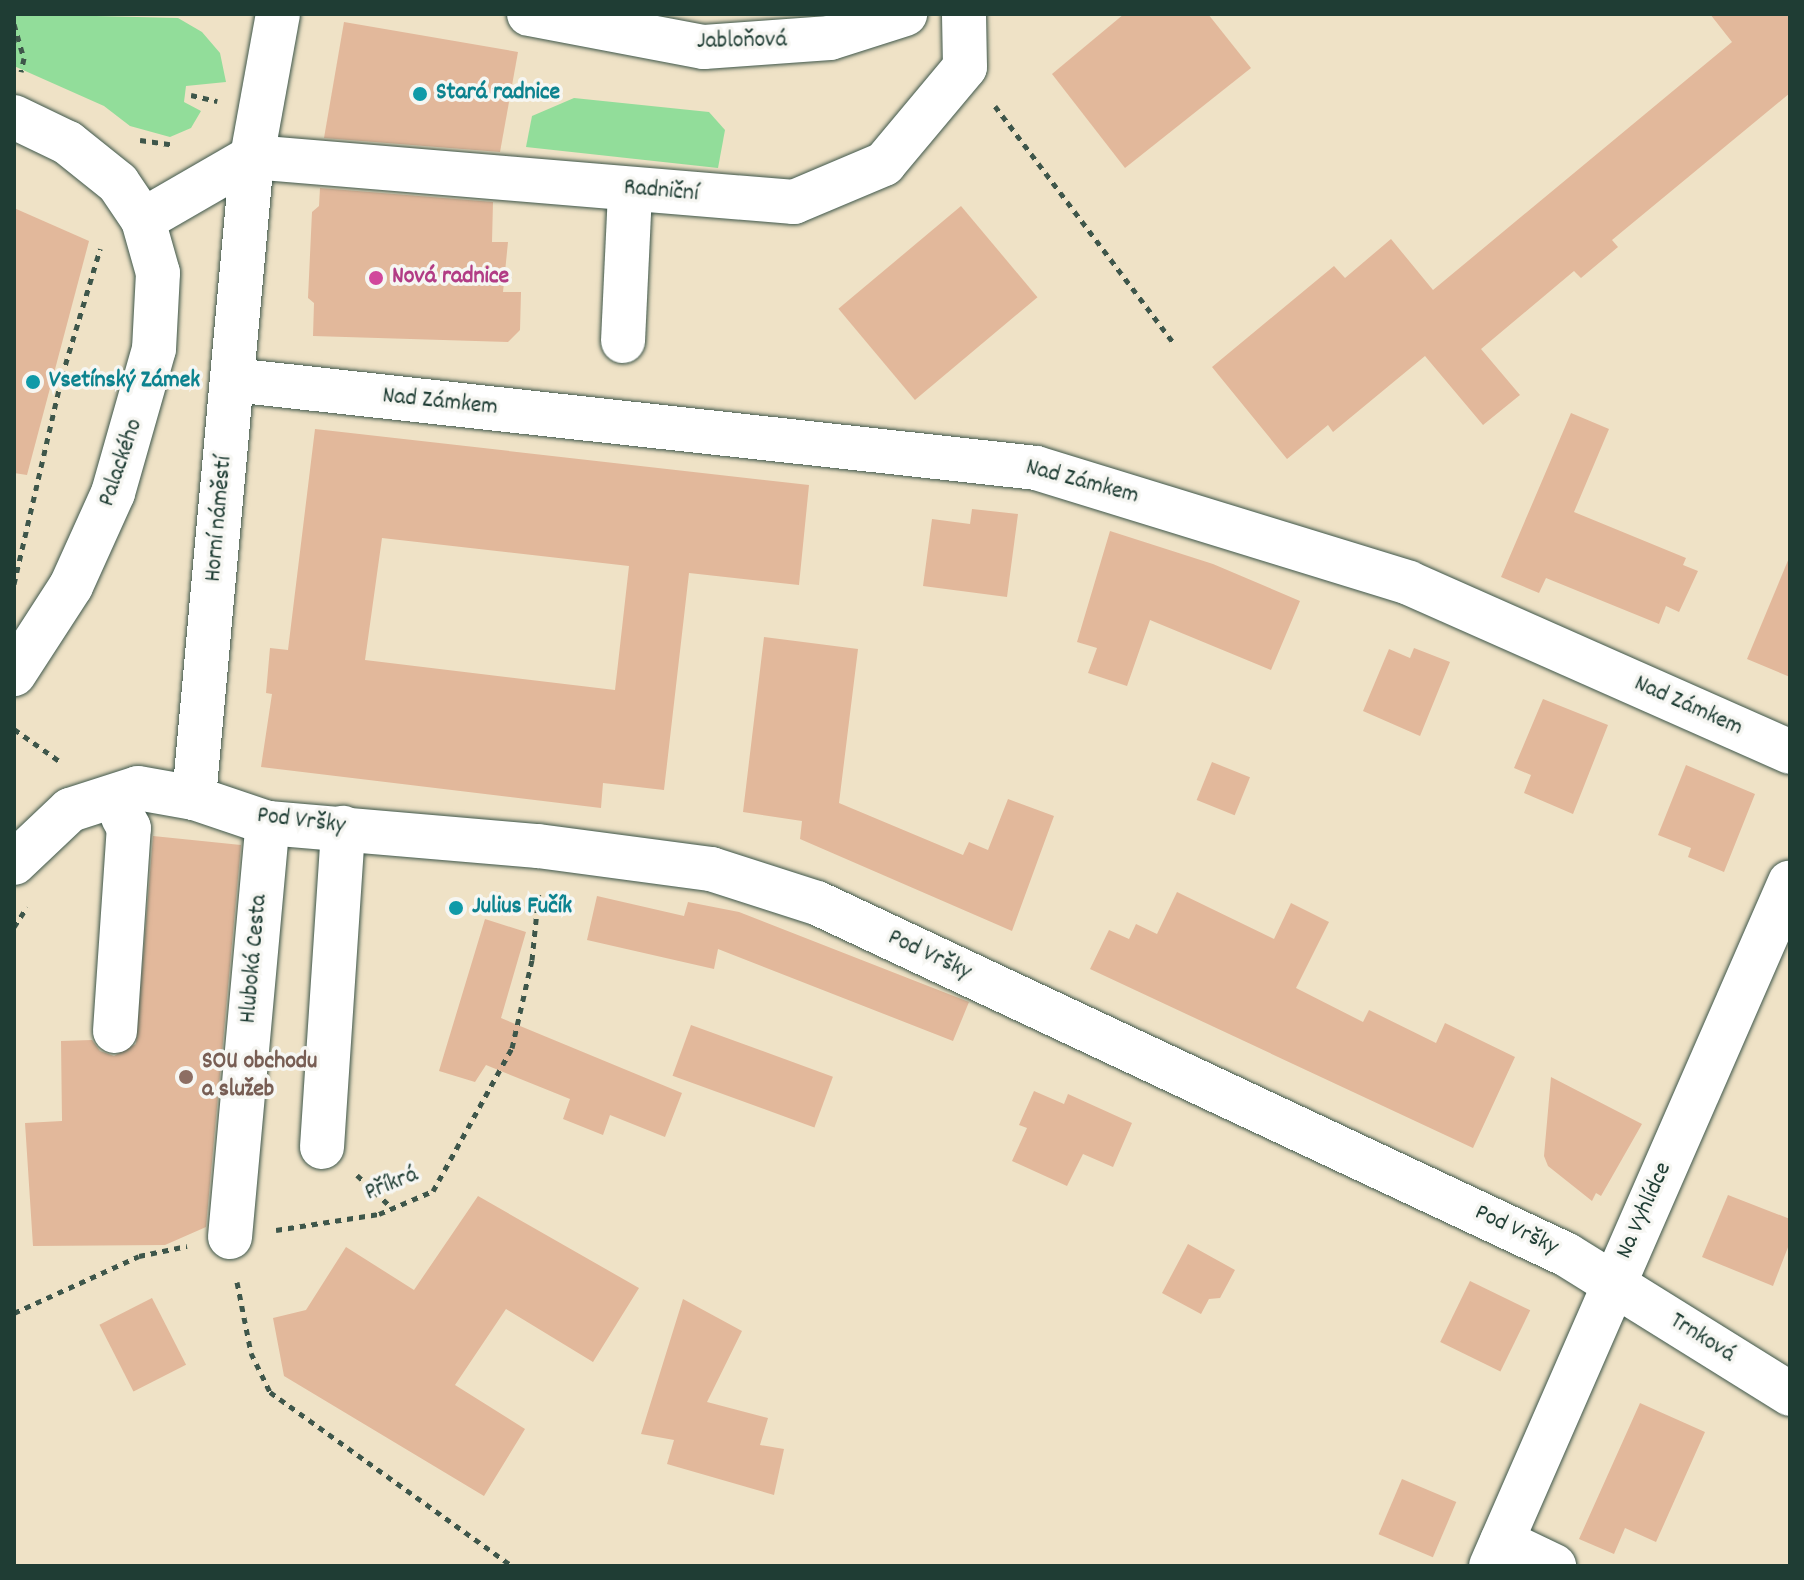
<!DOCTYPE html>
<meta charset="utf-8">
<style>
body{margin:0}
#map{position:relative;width:1804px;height:1580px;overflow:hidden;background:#efe2c6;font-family:Dekko,sans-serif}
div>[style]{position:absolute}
.green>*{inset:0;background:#92dd9a}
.building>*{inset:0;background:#e2b89b;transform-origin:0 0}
.path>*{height:5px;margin-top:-2.5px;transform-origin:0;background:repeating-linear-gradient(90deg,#3e564a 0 6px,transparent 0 12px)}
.roads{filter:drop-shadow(0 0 2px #3e564a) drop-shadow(0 0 2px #3e564a)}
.minor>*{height:44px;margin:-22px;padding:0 22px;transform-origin:22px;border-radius:22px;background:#fff}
.dots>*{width:22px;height:22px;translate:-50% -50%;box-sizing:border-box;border:4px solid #f6f6f2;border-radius:50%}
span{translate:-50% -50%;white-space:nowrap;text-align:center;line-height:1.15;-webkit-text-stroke:7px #f6f6f2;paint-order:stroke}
.street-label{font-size:24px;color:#1f3d34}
.culture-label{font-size:24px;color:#0d838f;font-weight:700}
.left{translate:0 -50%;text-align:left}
.hotel-label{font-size:24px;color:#b23c85;font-weight:700}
.education-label{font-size:24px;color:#785e54;font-weight:700}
.frame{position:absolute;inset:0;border:16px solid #1f3d34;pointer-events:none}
</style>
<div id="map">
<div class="green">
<i style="clip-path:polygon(14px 14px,178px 18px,202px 32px,220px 53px,226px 82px,186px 86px,184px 102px,201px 111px,191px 128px,170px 137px,130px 126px,104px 106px,14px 66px)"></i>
<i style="clip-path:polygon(574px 98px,709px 112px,725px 130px,718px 168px,526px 147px,532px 116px)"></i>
</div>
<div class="building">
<i style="clip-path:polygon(1124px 14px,1208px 14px,1251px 68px,1125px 168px,1052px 74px)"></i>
<i style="clip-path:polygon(1710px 14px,1790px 14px,1790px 93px,1612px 240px,1618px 247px,1581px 278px,1574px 271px,1481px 349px,1520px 395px,1483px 425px,1425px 356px,1333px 432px,1328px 425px,1287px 459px,1212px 367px,1334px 266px,1345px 278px,1391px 239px,1433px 290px,1732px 42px)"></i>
<i style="clip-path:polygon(344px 22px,518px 52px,500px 152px,324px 138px)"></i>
<i style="clip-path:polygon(320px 188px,493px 202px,492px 242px,508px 242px,503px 292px,521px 292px,520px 330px,508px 342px,313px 336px,314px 303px,308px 298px,312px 212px,319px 206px)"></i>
<i style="left:961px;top:206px;width:119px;height:160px;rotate:50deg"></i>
<i style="clip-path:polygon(14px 208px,89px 241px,27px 475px,14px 473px)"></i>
<i style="clip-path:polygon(1571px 413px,1609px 429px,1574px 512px,1686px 558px,1683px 565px,1698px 571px,1679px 612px,1666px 606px,1659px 624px,1546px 578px,1539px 593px,1501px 577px)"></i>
<i style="clip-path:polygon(evenodd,315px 429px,809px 485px,799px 585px,689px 573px,664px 790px,603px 783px,601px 808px,261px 767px,272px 694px,266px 693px,270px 648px,288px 650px,315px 429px,382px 538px,629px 566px,615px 690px,365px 660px,382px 538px)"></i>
<i style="clip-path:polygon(972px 509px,1018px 514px,1007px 597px,923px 586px,932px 519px,970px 524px)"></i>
<i style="clip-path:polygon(1110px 531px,1213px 564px,1300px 601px,1271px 670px,1150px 620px,1127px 686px,1088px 673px,1097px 648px,1077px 642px)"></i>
<i style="clip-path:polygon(1789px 558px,1790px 558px,1790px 677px,1747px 659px)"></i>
<i style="clip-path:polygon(764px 637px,858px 649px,839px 803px,963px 855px,969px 842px,988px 850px,1008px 799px,1054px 816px,1012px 931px,800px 839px,802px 821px,743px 812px)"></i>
<i style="clip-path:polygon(1414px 648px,1450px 662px,1420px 736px,1363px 711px,1389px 649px,1410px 658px)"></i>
<i style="clip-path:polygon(1543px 699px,1608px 725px,1573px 814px,1524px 793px,1531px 775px,1514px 768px)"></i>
<i style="left:1212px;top:762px;width:41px;height:41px;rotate:22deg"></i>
<i style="clip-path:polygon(1686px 765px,1755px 794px,1724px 872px,1688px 857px,1691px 848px,1658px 835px)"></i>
<i style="clip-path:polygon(153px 836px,241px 845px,206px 1227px,165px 1245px,33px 1246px,25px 1123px,62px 1121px,61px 1041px,92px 1040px,100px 1051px,114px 1056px,136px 1044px)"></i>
<i style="clip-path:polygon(1177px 892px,1274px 939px,1291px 903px,1329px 922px,1296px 988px,1363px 1022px,1369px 1010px,1436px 1043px,1445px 1023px,1515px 1057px,1473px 1148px,1090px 969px,1109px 930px,1129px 939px,1136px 924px,1157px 934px)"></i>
<i style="clip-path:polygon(597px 896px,684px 916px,688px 902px,739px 912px,969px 1002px,953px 1041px,718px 949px,714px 969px,587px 940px)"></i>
<i style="clip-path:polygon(485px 919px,526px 932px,501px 1018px,682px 1093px,665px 1137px,610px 1115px,603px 1135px,563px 1119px,570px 1099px,486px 1065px,475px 1082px,439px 1071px)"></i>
<i style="left:691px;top:1025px;width:151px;height:54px;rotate:20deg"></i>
<i style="clip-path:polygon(1551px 1077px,1642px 1124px,1601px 1196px,1596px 1193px,1592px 1201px,1548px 1166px,1544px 1156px)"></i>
<i style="clip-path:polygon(1034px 1091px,1064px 1104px,1068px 1094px,1132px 1123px,1113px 1167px,1083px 1154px,1067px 1186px,1012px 1161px,1027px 1128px,1019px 1125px)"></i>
<i style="clip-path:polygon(1728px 1195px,1790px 1219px,1790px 1242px,1773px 1286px,1702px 1257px)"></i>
<i style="clip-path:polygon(478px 1196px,639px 1288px,593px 1362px,506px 1309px,455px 1385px,525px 1429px,484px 1496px,284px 1376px,273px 1318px,306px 1310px,346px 1247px,414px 1290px)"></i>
<i style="clip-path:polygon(1188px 1244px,1235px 1270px,1220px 1298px,1209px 1299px,1201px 1314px,1162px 1293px)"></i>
<i style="left:1470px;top:1281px;width:67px;height:68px;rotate:26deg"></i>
<i style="left:152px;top:1298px;width:75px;height:59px;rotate:63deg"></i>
<i style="clip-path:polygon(683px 1299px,742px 1331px,707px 1402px,768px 1418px,760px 1445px,784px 1449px,774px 1495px,667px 1464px,674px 1440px,641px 1434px)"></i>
<i style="clip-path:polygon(1640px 1403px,1705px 1432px,1656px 1542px,1625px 1528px,1614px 1554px,1579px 1539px)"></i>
<i style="left:1402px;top:1479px;width:59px;height:60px;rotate:23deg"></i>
</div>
<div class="path">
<i style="left:14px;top:24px;width:35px;rotate:74deg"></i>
<i style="left:24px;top:58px;width:14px;rotate:102deg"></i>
<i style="left:191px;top:95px;width:27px;rotate:13deg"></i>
<i style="left:995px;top:106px;width:299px;rotate:53deg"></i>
<i style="left:140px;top:140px;width:34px;rotate:8deg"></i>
<i style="left:14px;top:584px;width:213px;rotate:-77deg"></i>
<i style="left:62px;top:376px;width:133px;rotate:-73.3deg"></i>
<i style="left:14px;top:729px;width:59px;rotate:35.3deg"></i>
<i style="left:14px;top:927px;width:24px;rotate:-57deg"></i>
<i style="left:357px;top:1175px;width:48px;rotate:43.3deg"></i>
<i style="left:276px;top:1230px;width:104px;rotate:-8.8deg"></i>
<i style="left:379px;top:1214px;width:59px;rotate:-23.1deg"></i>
<i style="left:433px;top:1191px;width:163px;rotate:-61.1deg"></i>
<i style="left:512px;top:1048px;width:90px;rotate:-77.2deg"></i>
<i style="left:532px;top:960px;width:69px;rotate:-84.2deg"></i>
<i style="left:237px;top:1282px;width:72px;rotate:78.8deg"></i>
<i style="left:251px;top:1353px;width:43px;rotate:64deg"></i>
<i style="left:270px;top:1392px;width:298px;rotate:35.7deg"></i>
<i style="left:14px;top:1313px;width:137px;rotate:-24.5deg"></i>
<i style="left:139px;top:1256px;width:49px;rotate:-11.8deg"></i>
</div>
<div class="roads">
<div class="minor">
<i style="left:529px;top:14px;width:178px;rotate:10.7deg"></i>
<i style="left:704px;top:47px;width:126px;rotate:-4.1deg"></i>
<i style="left:830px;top:38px;width:79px;rotate:-17.7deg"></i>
<i style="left:14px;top:117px;width:60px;rotate:25.7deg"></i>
<i style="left:68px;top:143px;width:64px;rotate:38.7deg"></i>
<i style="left:118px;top:183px;width:45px;rotate:56deg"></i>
<i style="left:143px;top:220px;width:55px;rotate:74.2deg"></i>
<i style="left:158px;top:273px;width:76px;rotate:93deg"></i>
<i style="left:154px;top:349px;width:150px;rotate:105.9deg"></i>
<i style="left:113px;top:493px;width:102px;rotate:114.3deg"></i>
<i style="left:71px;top:586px;width:105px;rotate:122.9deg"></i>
<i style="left:252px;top:157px;width:544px;rotate:4.75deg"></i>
<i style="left:794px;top:202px;width:98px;rotate:-22.9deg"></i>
<i style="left:884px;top:164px;width:126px;rotate:-50.1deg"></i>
<i style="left:965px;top:67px;width:53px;rotate:-91.1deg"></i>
<i style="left:143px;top:220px;width:126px;rotate:-30deg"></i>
<i style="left:623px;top:341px;width:151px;rotate:-87.3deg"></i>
<i style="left:233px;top:380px;width:808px;rotate:6.25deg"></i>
<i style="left:1036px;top:468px;width:390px;rotate:17.1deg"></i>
<i style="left:1409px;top:583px;width:417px;rotate:23.9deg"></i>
<i style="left:194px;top:798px;width:78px;rotate:18.7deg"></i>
<i style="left:268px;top:823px;width:271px;rotate:4.9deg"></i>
<i style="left:538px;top:846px;width:175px;rotate:7.6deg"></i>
<i style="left:711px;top:869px;width:111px;rotate:17.8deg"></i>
<i style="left:817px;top:903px;width:828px;rotate:25.14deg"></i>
<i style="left:1567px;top:1255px;width:263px;rotate:31.9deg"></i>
<i style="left:14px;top:863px;width:77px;rotate:-43.4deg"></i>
<i style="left:70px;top:810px;width:71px;rotate:-17.9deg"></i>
<i style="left:138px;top:788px;width:57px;rotate:10.1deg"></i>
<i style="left:194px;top:798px;width:644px;rotate:-84.83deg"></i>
<i style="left:252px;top:157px;width:145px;rotate:-79.7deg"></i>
<i style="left:115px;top:1031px;width:203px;rotate:-86.1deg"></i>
<i style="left:129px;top:828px;width:13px;rotate:-119deg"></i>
<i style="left:322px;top:1147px;width:320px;rotate:-86.2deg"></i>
<i style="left:230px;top:1237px;width:416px;rotate:-84.8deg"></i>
<i style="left:1502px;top:1541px;width:58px;rotate:25.7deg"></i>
<i style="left:1491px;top:1566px;width:746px;rotate:-66.39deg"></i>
</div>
</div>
<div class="dots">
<i style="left:420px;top:94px;background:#0f9aa8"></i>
<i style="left:376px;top:278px;background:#d1479c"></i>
<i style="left:33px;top:382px;background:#0f9aa8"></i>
<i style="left:456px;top:908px;background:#0f9aa8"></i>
<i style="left:186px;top:1077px;background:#8d6e63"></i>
</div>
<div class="street-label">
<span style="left:742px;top:42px;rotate:-1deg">Jabloňová</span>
<span style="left:661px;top:192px;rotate:5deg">Radniční</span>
<span style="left:440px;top:403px;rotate:6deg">Nad Zámkem</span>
<span style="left:122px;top:463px;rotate:-71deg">Palackého</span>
<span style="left:1082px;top:483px;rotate:15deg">Nad Zámkem</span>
<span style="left:220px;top:519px;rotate:-85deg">Horní náměstí</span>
<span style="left:1688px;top:707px;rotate:24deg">Nad Zámkem</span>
<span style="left:301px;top:822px;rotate:7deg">Pod Vršky</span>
<span style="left:929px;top:956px;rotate:25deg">Pod Vršky</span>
<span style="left:255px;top:959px;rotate:-85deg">Hluboká Cesta</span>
<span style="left:392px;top:1185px;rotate:-22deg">Příkrá</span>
<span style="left:1645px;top:1211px;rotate:-66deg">Na Vyhlídce</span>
<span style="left:1516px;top:1231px;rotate:25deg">Pod Vršky</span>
<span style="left:1702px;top:1339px;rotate:32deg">Trnková</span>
</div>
<div class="culture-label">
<span class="left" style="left:436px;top:94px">Stará radnice</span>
<span class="left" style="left:49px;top:382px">Vsetínský Zámek</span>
<span class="left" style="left:472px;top:908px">Julius Fučík</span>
</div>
<div class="hotel-label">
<span class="left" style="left:392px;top:278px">Nová radnice</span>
</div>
<div class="education-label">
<span class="left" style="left:202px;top:1077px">SOU obchodu<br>a služeb</span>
</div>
<div class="frame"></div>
</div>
